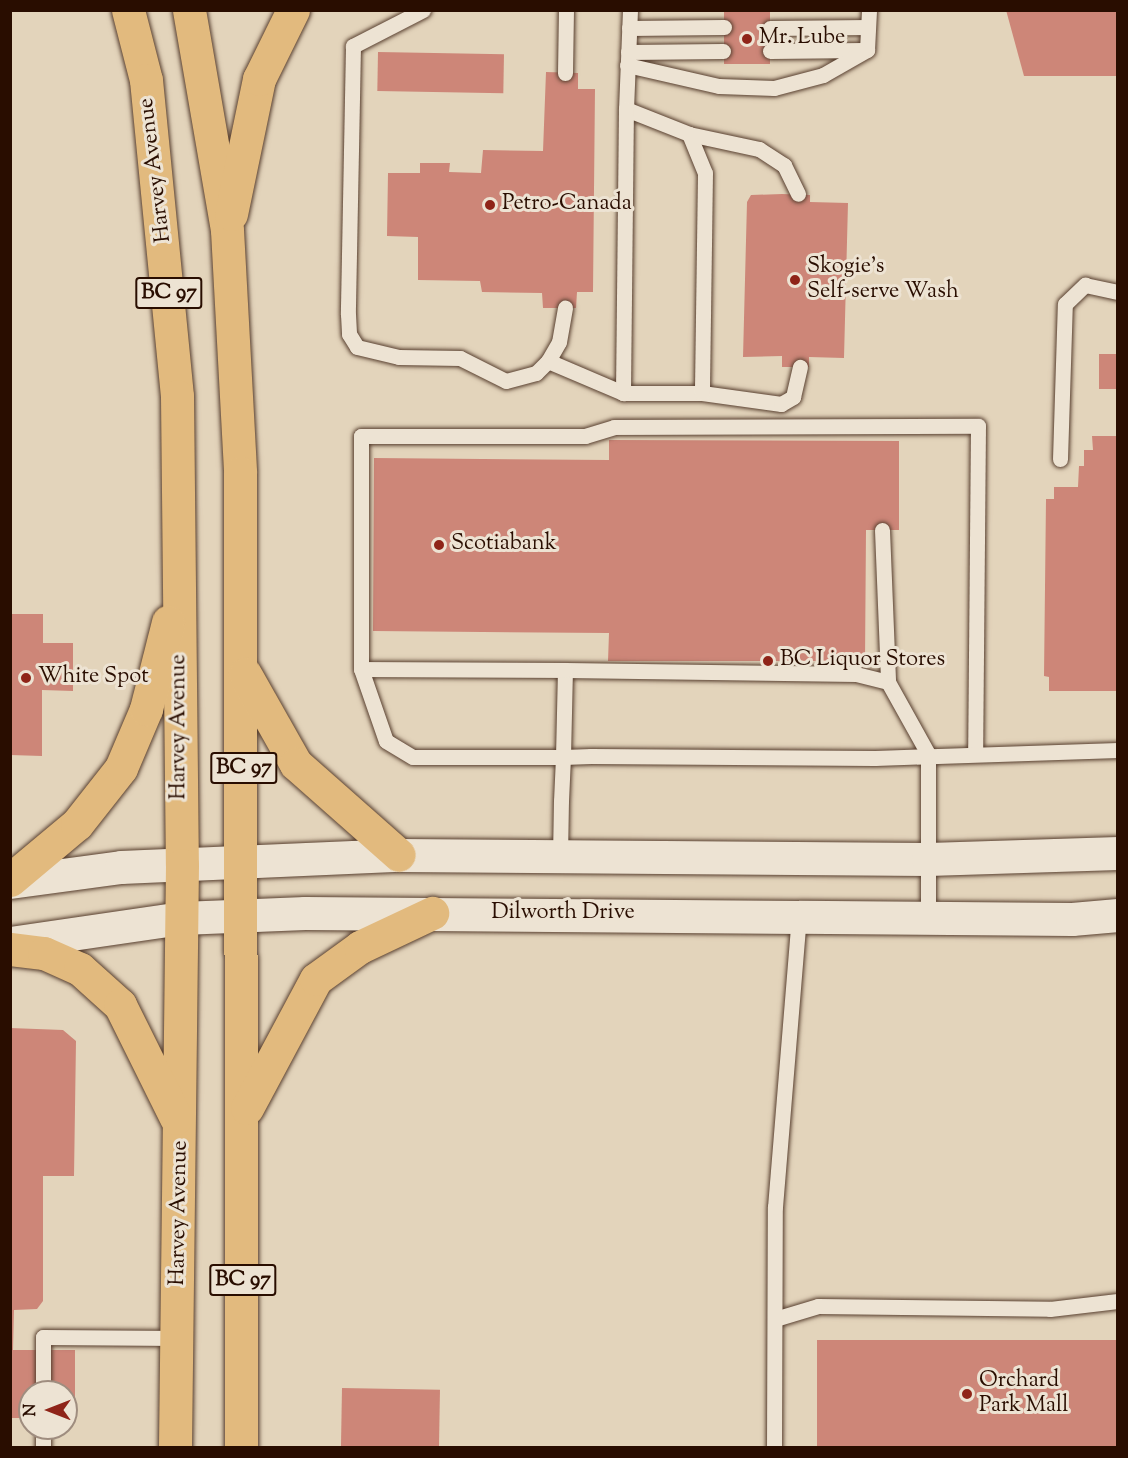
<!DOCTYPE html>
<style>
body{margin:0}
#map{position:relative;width:1128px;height:1458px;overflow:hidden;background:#e3d4bb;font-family:"Sorts Mill Goudy",serif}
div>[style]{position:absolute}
.building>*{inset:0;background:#cd8678;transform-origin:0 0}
.roads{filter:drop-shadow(0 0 2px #583f2f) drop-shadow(0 0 2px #583f2f)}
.service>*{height:15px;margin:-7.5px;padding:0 7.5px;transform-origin:7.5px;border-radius:7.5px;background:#ede3d3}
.secondary>*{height:33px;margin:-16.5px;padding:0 16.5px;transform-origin:16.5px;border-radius:16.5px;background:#ede3d3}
.trunk>*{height:33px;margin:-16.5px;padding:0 16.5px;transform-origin:16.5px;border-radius:16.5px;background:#e2ba7e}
.dots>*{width:16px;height:16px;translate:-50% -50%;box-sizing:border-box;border:3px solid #ede3d3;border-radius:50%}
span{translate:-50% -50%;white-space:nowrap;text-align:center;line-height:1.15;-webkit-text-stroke:6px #ede3d3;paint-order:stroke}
.shield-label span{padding:2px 4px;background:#ede3d3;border:2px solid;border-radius:4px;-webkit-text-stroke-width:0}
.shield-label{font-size:21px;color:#290d00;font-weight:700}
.poi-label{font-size:22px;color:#290d00}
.left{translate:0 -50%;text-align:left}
.street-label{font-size:22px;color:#290d00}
.frame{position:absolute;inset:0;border:12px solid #290d00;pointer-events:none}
.north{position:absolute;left:18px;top:1380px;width:60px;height:60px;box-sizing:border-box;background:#ede3d3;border:2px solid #9f8d7f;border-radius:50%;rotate:270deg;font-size:16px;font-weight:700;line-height:24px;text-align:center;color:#290d00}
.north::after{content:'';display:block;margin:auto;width:21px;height:27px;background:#8f2418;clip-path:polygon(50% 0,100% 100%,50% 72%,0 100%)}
</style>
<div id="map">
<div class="building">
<i style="left:724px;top:10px;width:46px;height:54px"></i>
<i style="clip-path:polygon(1006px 10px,1118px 10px,1118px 76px,1024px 76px)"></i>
<i style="left:378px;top:52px;width:126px;height:39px;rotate:1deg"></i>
<i style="clip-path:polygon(546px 72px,578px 73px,578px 89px,595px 89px,593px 292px,577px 292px,576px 308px,543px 308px,542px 293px,482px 292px,480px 281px,418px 280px,418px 237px,387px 236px,388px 173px,420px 173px,420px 163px,450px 163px,449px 172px,481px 173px,483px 150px,543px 151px)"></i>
<i style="clip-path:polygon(782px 194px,810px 195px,810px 202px,848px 203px,844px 358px,809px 357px,809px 367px,782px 367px,782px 356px,743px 357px,747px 202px,751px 195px)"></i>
<i style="left:1099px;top:354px;width:19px;height:35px"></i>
<i style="clip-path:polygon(1092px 436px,1118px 436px,1118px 691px,1049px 691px,1049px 677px,1044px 676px,1046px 499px,1054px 499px,1054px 487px,1078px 487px,1079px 466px,1084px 466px,1084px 450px,1093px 450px)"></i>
<i style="clip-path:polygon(609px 440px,899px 441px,899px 530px,866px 530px,865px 661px,608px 661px,609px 633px,373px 631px,374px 458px,609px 460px)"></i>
<i style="clip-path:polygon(10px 614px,43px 614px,43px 643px,73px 643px,73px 691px,42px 690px,42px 756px,10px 755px)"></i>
<i style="clip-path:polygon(10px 1028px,63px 1030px,76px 1041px,74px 1176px,43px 1176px,43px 1301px,37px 1309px,14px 1310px,13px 1350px,75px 1350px,75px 1418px,66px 1418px,66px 1392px,30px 1392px,30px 1418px,10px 1418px)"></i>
<i style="left:817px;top:1340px;width:301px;height:108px"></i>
<i style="left:342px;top:1388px;width:98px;height:60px;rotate:1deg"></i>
</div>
<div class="roads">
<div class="service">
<i style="left:423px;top:10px;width:79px;rotate:152.8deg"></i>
<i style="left:353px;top:46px;width:268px;rotate:91.1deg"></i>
<i style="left:348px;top:314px;width:20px;rotate:87deg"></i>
<i style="left:349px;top:334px;width:15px;rotate:58deg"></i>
<i style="left:357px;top:347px;width:43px;rotate:13.4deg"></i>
<i style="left:399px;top:357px;width:61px;rotate:0.9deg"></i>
<i style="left:460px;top:358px;width:51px;rotate:26.6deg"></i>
<i style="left:506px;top:381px;width:31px;rotate:-15deg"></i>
<i style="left:536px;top:373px;width:17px;rotate:-45deg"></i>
<i style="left:548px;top:361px;width:82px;rotate:23.1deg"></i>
<i style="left:623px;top:393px;width:79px"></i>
<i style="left:702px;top:393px;width:80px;rotate:7.9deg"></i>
<i style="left:781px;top:404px;width:14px;rotate:-30deg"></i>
<i style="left:793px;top:397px;width:31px;rotate:-77deg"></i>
<i style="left:630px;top:10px;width:99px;rotate:92.3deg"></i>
<i style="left:626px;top:109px;width:68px;rotate:21.6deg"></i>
<i style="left:689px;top:134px;width:42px;rotate:67.7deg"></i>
<i style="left:705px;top:173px;width:220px;rotate:90.8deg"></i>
<i style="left:629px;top:28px;width:95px;rotate:-0.6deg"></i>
<i style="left:770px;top:28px;width:98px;rotate:-0.6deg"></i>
<i style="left:770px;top:51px;width:93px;rotate:-0.6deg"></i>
<i style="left:628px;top:52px;width:95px;rotate:-0.6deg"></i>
<i style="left:627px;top:65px;width:94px;rotate:12.9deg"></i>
<i style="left:719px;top:86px;width:55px;rotate:2.1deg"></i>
<i style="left:774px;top:88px;width:51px;rotate:-14.9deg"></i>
<i style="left:823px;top:75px;width:51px;rotate:-29.6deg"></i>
<i style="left:867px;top:50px;width:40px;rotate:-87.1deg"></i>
<i style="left:565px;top:73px;width:63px;rotate:-89.1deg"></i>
<i style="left:689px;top:134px;width:72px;rotate:12.1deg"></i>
<i style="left:759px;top:149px;width:30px;rotate:33deg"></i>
<i style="left:784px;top:165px;width:32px;rotate:64deg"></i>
<i style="left:548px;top:361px;width:22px;rotate:-60deg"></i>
<i style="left:559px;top:342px;width:35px;rotate:-80deg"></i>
<i style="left:623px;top:393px;width:284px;rotate:-89.4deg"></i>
<i style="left:1060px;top:459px;width:155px;rotate:-88.2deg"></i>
<i style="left:1065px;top:304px;width:28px;rotate:-44deg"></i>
<i style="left:1085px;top:285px;width:34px;rotate:12deg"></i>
<i style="left:882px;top:530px;width:152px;rotate:87.7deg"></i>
<i style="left:888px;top:682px;width:82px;rotate:60.9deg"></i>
<i style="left:928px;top:754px;width:165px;rotate:90deg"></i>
<i style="left:361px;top:669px;width:233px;rotate:-90deg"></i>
<i style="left:361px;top:436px;width:224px"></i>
<i style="left:585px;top:436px;width:30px;rotate:-17deg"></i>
<i style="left:614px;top:427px;width:364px;rotate:-0.2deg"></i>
<i style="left:978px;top:426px;width:326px;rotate:90.5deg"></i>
<i style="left:565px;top:670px;width:291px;rotate:0.8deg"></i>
<i style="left:856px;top:674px;width:33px;rotate:14deg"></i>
<i style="left:560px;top:857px;width:56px;rotate:-89deg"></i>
<i style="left:561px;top:801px;width:44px;rotate:-87.4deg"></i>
<i style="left:563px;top:757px;width:87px;rotate:-88.7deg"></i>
<i style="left:565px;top:670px;width:204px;rotate:-179.7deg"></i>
<i style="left:361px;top:669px;width:76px;rotate:70.9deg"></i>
<i style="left:386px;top:741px;width:31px;rotate:31deg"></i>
<i style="left:413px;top:757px;width:150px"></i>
<i style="left:563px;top:757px;width:28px;rotate:-2deg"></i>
<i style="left:591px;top:756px;width:284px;rotate:0.4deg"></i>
<i style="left:875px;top:758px;width:243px;rotate:-1.9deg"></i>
<i style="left:775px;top:1319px;width:45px;rotate:-16.8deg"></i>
<i style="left:818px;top:1306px;width:232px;rotate:0.7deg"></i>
<i style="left:1050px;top:1309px;width:68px;rotate:-6.7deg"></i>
<i style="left:43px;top:1392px;width:55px;rotate:-90deg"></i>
<i style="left:43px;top:1337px;width:135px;rotate:0.4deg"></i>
<i style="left:43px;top:1448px;width:20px;rotate:-90deg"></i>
<i style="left:774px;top:1448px;width:241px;rotate:-89.8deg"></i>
<i style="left:775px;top:1207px;width:293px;rotate:-85.3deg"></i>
</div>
<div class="secondary">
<i style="left:10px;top:882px;width:112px;rotate:-7.7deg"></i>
<i style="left:121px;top:867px;width:278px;rotate:-2.5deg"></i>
<i style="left:399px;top:855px;width:529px;rotate:0.43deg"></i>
<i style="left:928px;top:859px;width:190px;rotate:-1.8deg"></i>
<i style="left:10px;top:943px;width:173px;rotate:-8.3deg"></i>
<i style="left:181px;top:918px;width:124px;rotate:-2.3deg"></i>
<i style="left:305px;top:913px;width:767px;rotate:0.45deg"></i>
<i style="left:1072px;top:919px;width:46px;rotate:-5deg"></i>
</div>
<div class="trunk">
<i style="left:128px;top:10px;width:72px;rotate:75.6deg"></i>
<i style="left:146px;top:80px;width:318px;rotate:84.4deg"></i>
<i style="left:177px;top:396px;width:469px;rotate:89.4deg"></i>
<i style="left:182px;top:865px;width:583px;rotate:90.69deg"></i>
<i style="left:189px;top:10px;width:223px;rotate:80.2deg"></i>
<i style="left:227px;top:230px;width:243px;rotate:86.9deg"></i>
<i style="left:240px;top:473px;width:975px;rotate:89.94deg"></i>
<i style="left:231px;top:214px;width:138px;rotate:-78.3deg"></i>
<i style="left:259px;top:79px;width:77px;rotate:-63.8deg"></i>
<i style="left:245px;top:674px;width:103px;rotate:60.5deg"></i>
<i style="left:296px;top:764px;width:137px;rotate:41.5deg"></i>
<i style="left:10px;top:880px;width:87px;rotate:-39.9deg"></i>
<i style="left:77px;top:824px;width:71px;rotate:-51.8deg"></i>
<i style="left:121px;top:768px;width:64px;rotate:-67deg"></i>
<i style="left:146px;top:709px;width:90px;rotate:-75.8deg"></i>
<i style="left:10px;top:949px;width:34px;rotate:7deg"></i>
<i style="left:44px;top:953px;width:39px;rotate:24deg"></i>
<i style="left:80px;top:969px;width:54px;rotate:42deg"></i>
<i style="left:120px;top:1005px;width:126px;rotate:63.6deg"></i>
<i style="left:247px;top:1108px;width:146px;rotate:-61.9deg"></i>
<i style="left:316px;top:979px;width:54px;rotate:-36deg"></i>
<i style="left:360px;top:947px;width:80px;rotate:-25.3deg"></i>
</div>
</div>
<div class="dots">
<i style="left:747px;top:39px;background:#8f2418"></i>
<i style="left:490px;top:205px;background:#8f2418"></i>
<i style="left:795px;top:280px;background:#8f2418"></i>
<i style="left:439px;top:545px;background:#8f2418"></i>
<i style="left:768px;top:661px;background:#8f2418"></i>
<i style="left:26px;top:678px;background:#8f2418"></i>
<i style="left:967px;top:1394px;background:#8f2418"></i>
</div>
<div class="shield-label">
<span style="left:169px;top:293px">BC 97</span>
<span style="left:244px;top:768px">BC 97</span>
<span style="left:243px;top:1280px">BC 97</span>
</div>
<div class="poi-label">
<span class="left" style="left:759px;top:39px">Mr. Lube</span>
<span class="left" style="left:502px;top:205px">Petro-Canada</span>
<span class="left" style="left:807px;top:280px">Skogie's<br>Self-serve Wash</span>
<span class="left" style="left:451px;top:545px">Scotiabank</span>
<span class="left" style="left:780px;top:661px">BC Liquor Stores</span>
<span class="left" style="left:38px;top:678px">White Spot</span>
<span class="left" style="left:979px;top:1394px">Orchard<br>Park Mall</span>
</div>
<div class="street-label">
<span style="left:156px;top:170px;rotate:-97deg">Harvey Avenue</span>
<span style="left:180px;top:727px;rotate:-90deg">Harvey Avenue</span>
<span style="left:563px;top:914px">Dilworth Drive</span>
<span style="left:180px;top:1213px;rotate:-89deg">Harvey Avenue</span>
</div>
<div class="frame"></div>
<div class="north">N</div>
</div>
